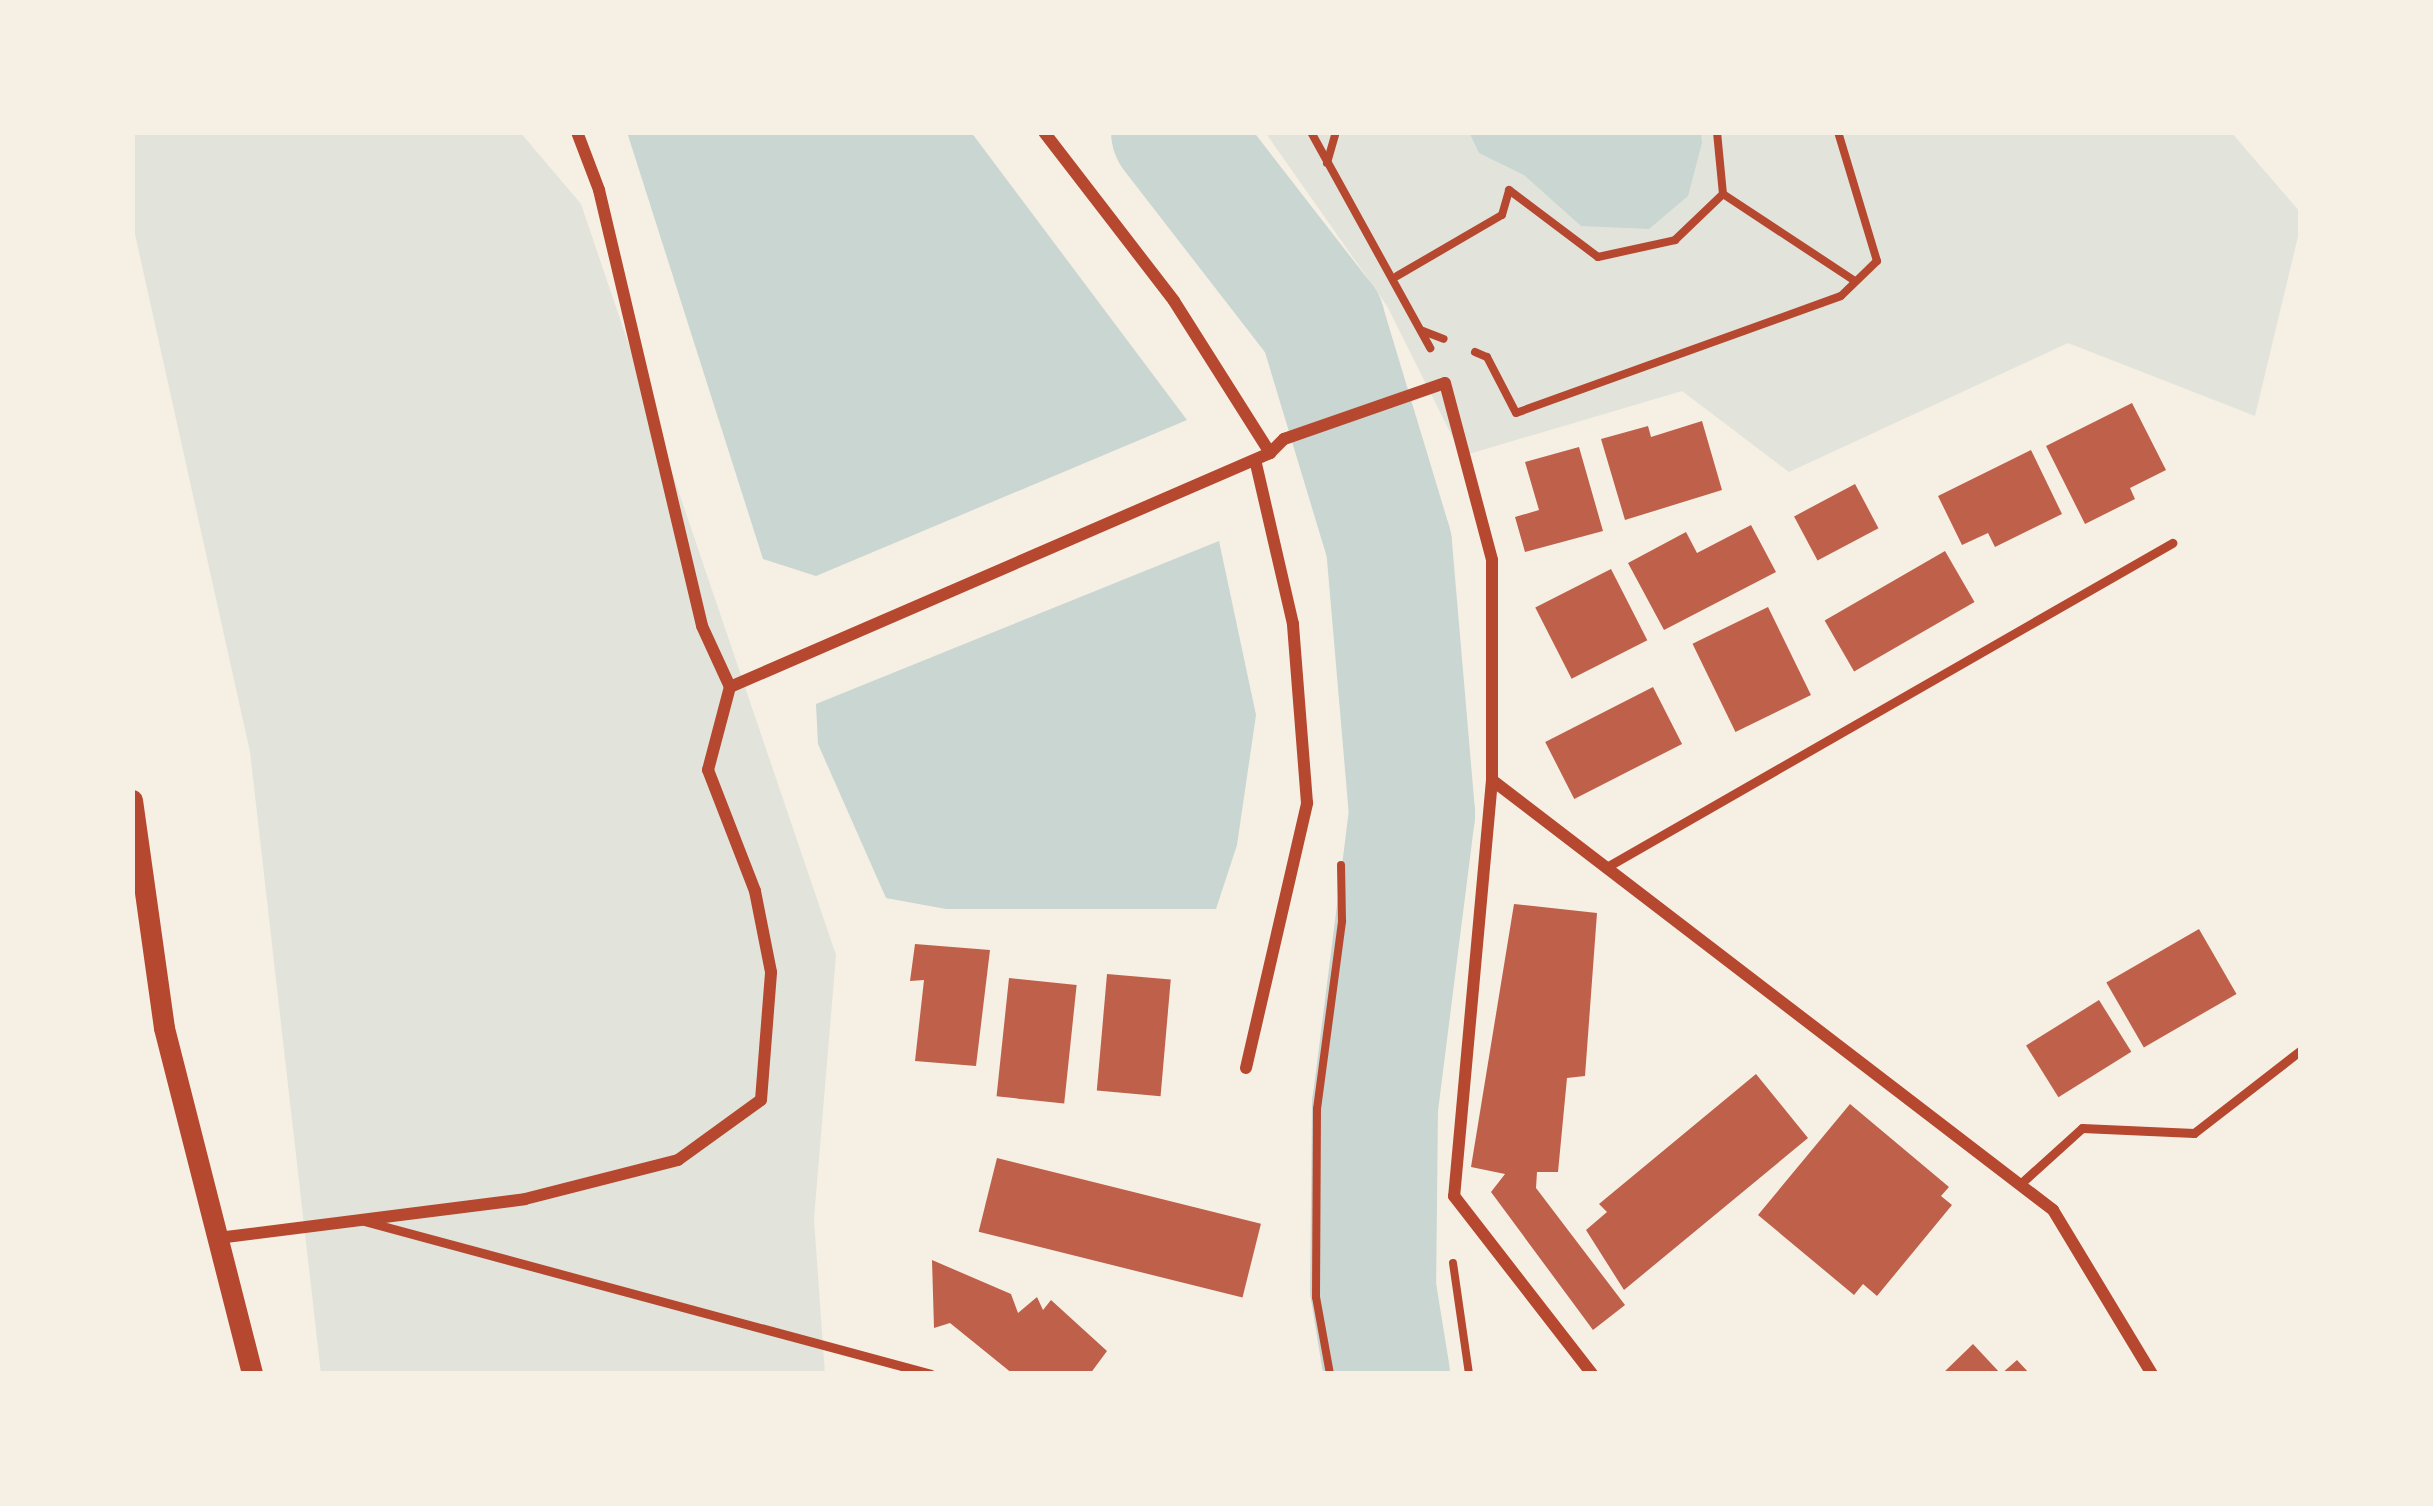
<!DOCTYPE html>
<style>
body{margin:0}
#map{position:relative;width:2433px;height:1506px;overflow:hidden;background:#f6efe4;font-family:Karla,sans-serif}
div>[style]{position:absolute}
.green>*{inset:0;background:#e2e4dc}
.water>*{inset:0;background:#c9d6d2}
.river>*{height:126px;margin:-63px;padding:0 63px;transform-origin:63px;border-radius:63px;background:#c9d6d2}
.building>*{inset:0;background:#bf614a;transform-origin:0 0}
.path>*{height:8px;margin:-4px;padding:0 4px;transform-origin:4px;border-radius:4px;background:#b5482f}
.service>*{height:9px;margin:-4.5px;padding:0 4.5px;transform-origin:4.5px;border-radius:4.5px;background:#b5482f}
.minor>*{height:12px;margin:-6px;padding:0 6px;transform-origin:6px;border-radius:6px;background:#b5482f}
.tertiary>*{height:21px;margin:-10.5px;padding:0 10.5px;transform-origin:10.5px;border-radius:10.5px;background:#b5482f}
span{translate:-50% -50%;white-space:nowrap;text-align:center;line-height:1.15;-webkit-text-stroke:10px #f6efe4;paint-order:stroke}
.frame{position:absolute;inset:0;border:135px solid #f6efe4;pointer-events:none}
</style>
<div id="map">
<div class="green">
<i style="clip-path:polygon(132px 132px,520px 132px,581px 204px,836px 955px,814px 1219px,825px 1374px,321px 1374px,250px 752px,132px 221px)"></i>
<i style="clip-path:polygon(1265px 132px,2231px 132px,2301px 213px,2301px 224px,2255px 416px,2068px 343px,1789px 472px,1682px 391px,1462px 456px,1387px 306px)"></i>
</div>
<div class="water">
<i style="clip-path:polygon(627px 132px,971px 132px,1187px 420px,816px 576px,763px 559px)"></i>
<i style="clip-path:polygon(1469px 132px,1701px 132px,1702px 143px,1688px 196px,1649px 229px,1581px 226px,1524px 175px,1479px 153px)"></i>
<i style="clip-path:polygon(1219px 541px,1256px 715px,1237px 845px,1216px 909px,946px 909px,886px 898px,818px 744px,816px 704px)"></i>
</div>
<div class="river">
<i style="left:1174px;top:132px;width:242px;rotate:52.2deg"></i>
<i style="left:1322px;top:323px;width:232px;rotate:73.2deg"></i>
<i style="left:1389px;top:545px;width:270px;rotate:85.1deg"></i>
<i style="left:1412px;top:814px;width:293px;rotate:97.2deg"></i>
<i style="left:1375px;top:1105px;width:183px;rotate:90.6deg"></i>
<i style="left:1373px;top:1288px;width:87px;rotate:80.8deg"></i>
</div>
<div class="building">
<i style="clip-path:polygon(2132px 403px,2166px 470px,2130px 488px,2135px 499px,2085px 524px,2046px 446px)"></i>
<i style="clip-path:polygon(1702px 421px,1722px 490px,1625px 520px,1601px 439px,1648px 426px,1651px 437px)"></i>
<i style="clip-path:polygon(1579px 447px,1603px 531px,1525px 552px,1515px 517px,1539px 510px,1525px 462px)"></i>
<i style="clip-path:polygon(2031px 450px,2062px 514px,1995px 547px,1988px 533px,1962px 545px,1938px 496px)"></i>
<i style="left:1855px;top:484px;width:50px;height:69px;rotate:62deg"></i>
<i style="clip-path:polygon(1751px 525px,1776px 572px,1664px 630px,1628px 563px,1686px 532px,1697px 553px)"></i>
<i style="left:1945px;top:551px;width:59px;height:139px;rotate:60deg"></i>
<i style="left:1611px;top:569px;width:80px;height:85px;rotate:63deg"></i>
<i style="left:1768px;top:607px;width:98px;height:84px;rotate:64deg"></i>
<i style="left:1653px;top:687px;width:64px;height:121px;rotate:63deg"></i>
<i style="clip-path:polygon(1514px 904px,1597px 913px,1585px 1076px,1567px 1078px,1558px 1172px,1537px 1172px,1536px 1188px,1625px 1305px,1593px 1330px,1491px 1192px,1505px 1174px,1471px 1167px)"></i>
<i style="left:2199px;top:929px;width:75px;height:107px;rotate:60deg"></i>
<i style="clip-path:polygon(915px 944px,990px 950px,976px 1066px,915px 1061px,924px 980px,910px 981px)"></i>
<i style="left:1107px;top:974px;width:64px;height:117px;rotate:5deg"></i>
<i style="left:1009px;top:978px;width:68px;height:119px;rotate:6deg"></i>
<i style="left:2099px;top:1000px;width:61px;height:86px;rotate:58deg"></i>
<i style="clip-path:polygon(1756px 1074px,1808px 1138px,1624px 1290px,1586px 1230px,1607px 1212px,1599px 1204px)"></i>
<i style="clip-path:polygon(1850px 1104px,1949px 1187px,1941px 1196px,1952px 1205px,1877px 1296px,1863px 1284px,1854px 1295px,1758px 1215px)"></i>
<i style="left:997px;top:1158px;width:272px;height:76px;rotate:14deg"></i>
<i style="clip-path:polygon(932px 1260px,1011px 1294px,1018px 1313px,1037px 1297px,1043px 1310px,1051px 1300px,1107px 1351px,1090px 1374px,1013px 1374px,950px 1323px,934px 1328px)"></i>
<i style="clip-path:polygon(1973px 1344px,2001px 1374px,2017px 1360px,2030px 1374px,1942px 1374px)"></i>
</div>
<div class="path">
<i style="left:1311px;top:132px;width:247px;rotate:61.1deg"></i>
<i style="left:1717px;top:132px;width:62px;rotate:84.5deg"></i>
<i style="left:1327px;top:163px;width:32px;rotate:-74deg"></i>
<i style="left:1397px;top:276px;width:121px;rotate:-30.2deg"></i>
<i style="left:1502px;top:215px;width:26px;rotate:-74deg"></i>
<i style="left:1509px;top:190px;width:111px;rotate:37deg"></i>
<i style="left:1598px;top:257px;width:79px;rotate:-12.4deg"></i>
<i style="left:1675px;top:240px;width:66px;rotate:-43.8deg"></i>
<i style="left:1723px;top:194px;width:158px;rotate:33.4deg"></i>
<i style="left:1423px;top:331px;width:22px;rotate:21deg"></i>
<i style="left:1475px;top:352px;width:13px;rotate:23deg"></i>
<i style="left:1487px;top:357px;width:63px;rotate:62.6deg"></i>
<i style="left:1516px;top:413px;width:345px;rotate:-19.8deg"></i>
<i style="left:1841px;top:296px;width:50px;rotate:-44.2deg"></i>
<i style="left:1877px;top:261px;width:135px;rotate:-106.8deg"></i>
<i style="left:1453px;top:1263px;width:112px;rotate:81.8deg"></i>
<i style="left:1330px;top:1374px;width:78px;rotate:-100.3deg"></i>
<i style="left:1316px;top:1297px;width:188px;rotate:-89.7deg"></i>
<i style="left:1317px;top:1109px;width:190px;rotate:-82.4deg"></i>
<i style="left:1342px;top:921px;width:56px;rotate:-91deg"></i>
</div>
<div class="service">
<i style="left:1605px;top:868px;width:654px;rotate:-29.82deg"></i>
<i style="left:2019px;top:1185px;width:85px;rotate:-42.1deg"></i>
<i style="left:2082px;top:1128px;width:112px;rotate:2.6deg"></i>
<i style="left:2194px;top:1133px;width:135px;rotate:-37.8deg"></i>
<i style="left:364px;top:1221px;width:587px;rotate:15.1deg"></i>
</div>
<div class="minor">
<i style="left:577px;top:132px;width:62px;rotate:69.2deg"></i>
<i style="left:599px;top:190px;width:448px;rotate:76.7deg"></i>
<i style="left:702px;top:626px;width:67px;rotate:65.3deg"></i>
<i style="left:1044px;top:132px;width:213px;rotate:52.4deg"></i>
<i style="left:1174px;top:301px;width:180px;rotate:57.7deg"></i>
<i style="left:1270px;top:453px;width:20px;rotate:-45deg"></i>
<i style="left:1284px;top:439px;width:170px;rotate:-19.2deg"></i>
<i style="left:1445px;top:383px;width:183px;rotate:75.1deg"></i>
<i style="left:1492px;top:560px;width:220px;rotate:90deg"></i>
<i style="left:1492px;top:780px;width:707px;rotate:37.47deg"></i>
<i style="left:2053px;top:1210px;width:192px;rotate:58.9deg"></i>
<i style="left:1492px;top:780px;width:418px;rotate:95.2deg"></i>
<i style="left:1454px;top:1196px;width:225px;rotate:52.2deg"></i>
<i style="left:1246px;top:1068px;width:272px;rotate:-77deg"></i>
<i style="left:1307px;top:803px;width:180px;rotate:-94.5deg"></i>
<i style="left:1293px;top:624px;width:168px;rotate:-103deg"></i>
<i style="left:218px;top:1238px;width:309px;rotate:-7.2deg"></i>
<i style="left:525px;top:1199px;width:158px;rotate:-14.3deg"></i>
<i style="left:678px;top:1160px;width:102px;rotate:-35.9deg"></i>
<i style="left:761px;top:1100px;width:128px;rotate:-85.5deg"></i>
<i style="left:771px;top:972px;width:83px;rotate:-101.2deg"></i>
<i style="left:755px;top:891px;width:130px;rotate:-111.2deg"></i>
<i style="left:708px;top:770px;width:86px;rotate:-75.2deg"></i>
<i style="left:730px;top:687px;width:589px;rotate:-23.43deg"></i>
</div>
<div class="tertiary">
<i style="left:132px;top:800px;width:230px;rotate:82deg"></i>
<i style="left:164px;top:1028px;width:357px;rotate:75.7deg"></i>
</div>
<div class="frame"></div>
</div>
